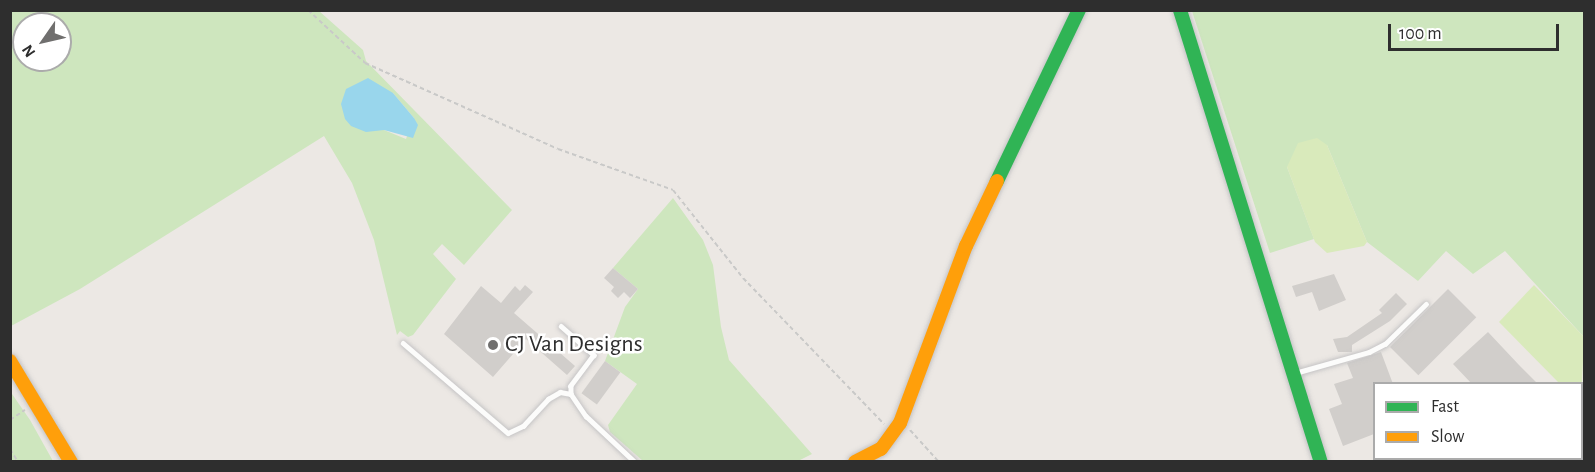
<!DOCTYPE html>
<style>
body{margin:0}
#map{position:relative;width:1595px;height:472px;overflow:hidden;background:#ece8e4;font-family:"Alegreya Sans",sans-serif}
div>[style]{position:absolute}
.green>*{inset:0;background:#cee6be}
.pitch>*{inset:0;background:#d9eabb}
.water>*{inset:0;background:#99d6ec}
.building>*{inset:0;background:#d1cecb;transform-origin:0 0}
.path>*{height:2px;margin-top:-1px;transform-origin:0;background:repeating-linear-gradient(90deg,#c9c9c8 0 4.5px,transparent 0 7.5px)}
.roads{filter:drop-shadow(0 0 2px #c5c4c5) drop-shadow(0 0 2px #c5c4c5)}
.lane>*{height:4.5px;margin:-2.25px;padding:0 2.25px;transform-origin:2.25px;border-radius:2.25px;background:#fcfcfb}
.fast>*{height:14px;margin:-7px;padding:0 7px;transform-origin:7px;border-radius:7px;background:#30b455}
.slow>*{height:14px;margin:-7px;padding:0 7px;transform-origin:7px;border-radius:7px;background:#ff9f0a}
.dots>*{width:16px;height:16px;translate:-50% -50%;box-sizing:border-box;border:3px solid #fff;border-radius:50%}
span{translate:-50% -50%;white-space:nowrap;text-align:center;line-height:1.15;-webkit-text-stroke:5px #fff;paint-order:stroke}
.poi-label{font-size:24px;color:#2e2e2e}
.left{translate:0 -50%;text-align:left}
.frame{position:absolute;inset:0;border:12px solid #2e2e2e;pointer-events:none}
.legend{position:absolute;left:1373px;top:382px;width:210px;height:78px;box-sizing:border-box;background:#fff;border:2px solid #ababab;margin:0;padding:8px 10px;list-style:none;font-size:18px;color:#2e2e2e}
.legend li{display:flex;align-items:center;gap:12px;height:30px}
.legend b{width:30px;border:2px solid #ababab}
.north{position:absolute;left:12px;top:12px;width:60px;height:60px;box-sizing:border-box;background:#fff;border:2px solid #ababab;border-radius:50%;rotate:236deg;font-size:16px;font-weight:700;line-height:24px;text-align:center;color:#2e2e2e}
.north::after{content:'';display:block;margin:auto;width:21px;height:27px;background:#706f6e;clip-path:polygon(50% 0,100% 100%,50% 72%,0 100%)}
.scale{position:absolute;left:1388px;top:24px;width:171px;height:27px;box-sizing:border-box;border:3px solid #2e2e2e;border-top:0;padding-left:8px;font-size:18px;line-height:21px;white-space:nowrap;color:#2e2e2e;-webkit-text-stroke:4px #fff;paint-order:stroke}
</style>
<div id="map">
<div class="green">
<i style="clip-path:polygon(evenodd,11px 11px,319px 11px,363px 50px,366px 61px,512px 210px,464px 265px,442px 244px,433px 254px,456px 279px,413px 335px,408px 337px,400px 331px,397px 335px,374px 240px,352px 183px,324px 136px,80px 289px,11px 326px,11px 11px,24px 24px,60px 24px,60px 60px,24px 60px,24px 24px,11px 11px,393px 93px,414px 118px,406px 139px,384px 130px,393px 93px)"></i>
<i style="clip-path:polygon(1192px 11px,1584px 11px,1584px 337px,1505px 251px,1473px 274px,1446px 251px,1418px 281px,1367px 242px,1327px 145px,1287px 167px,1314px 239px,1270px 253px)"></i>
<i style="clip-path:polygon(673px 198px,703px 240px,713px 265px,721px 327px,729px 360px,812px 454px,796px 462px,643px 461px,610px 432px,608px 425px,637px 384px,605px 361px,625px 307px,638px 289px,613px 268px)"></i>
<i style="clip-path:polygon(1584px 381px,1584px 461px,1529px 461px,1582px 458px)"></i>
<i style="clip-path:polygon(10px 391px,30px 420px,53px 461px,11px 461px)"></i>
</div>
<div class="pitch">
<i style="clip-path:polygon(1317px 138px,1327px 145px,1367px 242px,1364px 246px,1327px 253px,1315px 242px,1287px 167px,1298px 143px)"></i>
<i style="clip-path:polygon(1534px 285px,1584px 337px,1582px 384px,1559px 383px,1499px 322px)"></i>
</div>
<div class="water">
<i style="clip-path:polygon(368px 78px,393px 93px,414px 118px,418px 125px,413px 138px,384px 130px,366px 132px,351px 126px,345px 119px,341px 104px,346px 89px)"></i>
</div>
<div class="building">
<i style="clip-path:polygon(613px 268px,638px 289px,630px 298px,624px 292px,618px 298px,611px 291px,614px 287px,604px 278px)"></i>
<i style="clip-path:polygon(1334px 274px,1346px 300px,1319px 311px,1312px 292px,1296px 297px,1292px 286px)"></i>
<i style="clip-path:polygon(525px 285px,533px 292px,514px 313px,575px 366px,567px 375px,526px 339px,493px 377px,444px 334px,481px 286px,501px 303px,515px 286px,520px 291px)"></i>
<i style="left:1448px;top:289px;width:40px;height:82px;rotate:45deg"></i>
<i style="clip-path:polygon(1396px 293px,1407px 304px,1390px 321px,1352px 345px,1352px 352px,1338px 352px,1333px 339px,1347px 337px,1382px 313px,1379px 310px)"></i>
<i style="clip-path:polygon(1488px 332px,1519px 365px,1538px 384px,1472px 384px,1453px 364px)"></i>
<i style="clip-path:polygon(1381px 352px,1393px 384px,1374px 384px,1374px 434px,1343px 446px,1329px 409px,1342px 404px,1334px 384px,1353px 378px,1347px 363px)"></i>
<i style="left:605px;top:361px;width:19px;height:40px;rotate:36deg"></i>
</div>
<div class="path">
<i style="left:308px;top:10px;width:78px;rotate:42.9deg"></i>
<i style="left:365px;top:63px;width:211px;rotate:24deg"></i>
<i style="left:558px;top:149px;width:122px;rotate:19.6deg"></i>
<i style="left:673px;top:190px;width:112px;rotate:51.5deg"></i>
<i style="left:743px;top:278px;width:203px;rotate:46deg"></i>
<i style="left:10px;top:420px;width:18px;rotate:-34deg"></i>
<i style="left:910px;top:430px;width:43px;rotate:47.8deg"></i>
<i style="left:10px;top:449px;width:15px;rotate:58deg"></i>
</div>
<div class="roads">
<div class="lane">
<i style="left:561px;top:326px;width:44px;rotate:41.3deg"></i>
<i style="left:594px;top:355px;width:39px;rotate:127deg"></i>
<i style="left:571px;top:386px;width:8px;rotate:90deg"></i>
<i style="left:571px;top:394px;width:27px;rotate:56deg"></i>
<i style="left:586px;top:416px;width:67px;rotate:43.2deg"></i>
<i style="left:403px;top:343px;width:138px;rotate:40.6deg"></i>
<i style="left:508px;top:433px;width:17px;rotate:-25deg"></i>
<i style="left:523px;top:426px;width:37px;rotate:-47deg"></i>
<i style="left:548px;top:399px;width:14px;rotate:-30deg"></i>
<i style="left:560px;top:392px;width:11px;rotate:10deg"></i>
<i style="left:1295px;top:373px;width:77px;rotate:-15.8deg"></i>
<i style="left:1369px;top:352px;width:18px;rotate:-27deg"></i>
<i style="left:1385px;top:344px;width:57px;rotate:-44.3deg"></i>
<i style="left:1428px;top:462px;width:8px;rotate:-30deg"></i>
</div>
<div class="fast">
<i style="left:1180px;top:10px;width:473px;rotate:72.7deg"></i>
<i style="left:997px;top:181px;width:190px;rotate:-64.4deg"></i>
</div>
<div class="slow">
<i style="left:10px;top:361px;width:118px;rotate:58.9deg"></i>
<i style="left:855px;top:462px;width:29px;rotate:-27deg"></i>
<i style="left:881px;top:449px;width:32px;rotate:-54deg"></i>
<i style="left:900px;top:423px;width:189px;rotate:-69.6deg"></i>
<i style="left:966px;top:246px;width:72px;rotate:-64.5deg"></i>
</div>
</div>
<div class="dots">
<i style="left:493px;top:345px;background:#706f6e"></i>
</div>
<div class="poi-label">
<span class="left" style="left:505px;top:345px">CJ Van Designs</span>
</div>
<div class="frame"></div>
<ul class="legend">
<li><b style="height:8px;background:#30b455"></b>Fast</li>
<li><b style="height:8px;background:#ff9f0a"></b>Slow</li>
</ul>
<div class="north">N</div>
<div class="scale">100 m</div>
</div>
